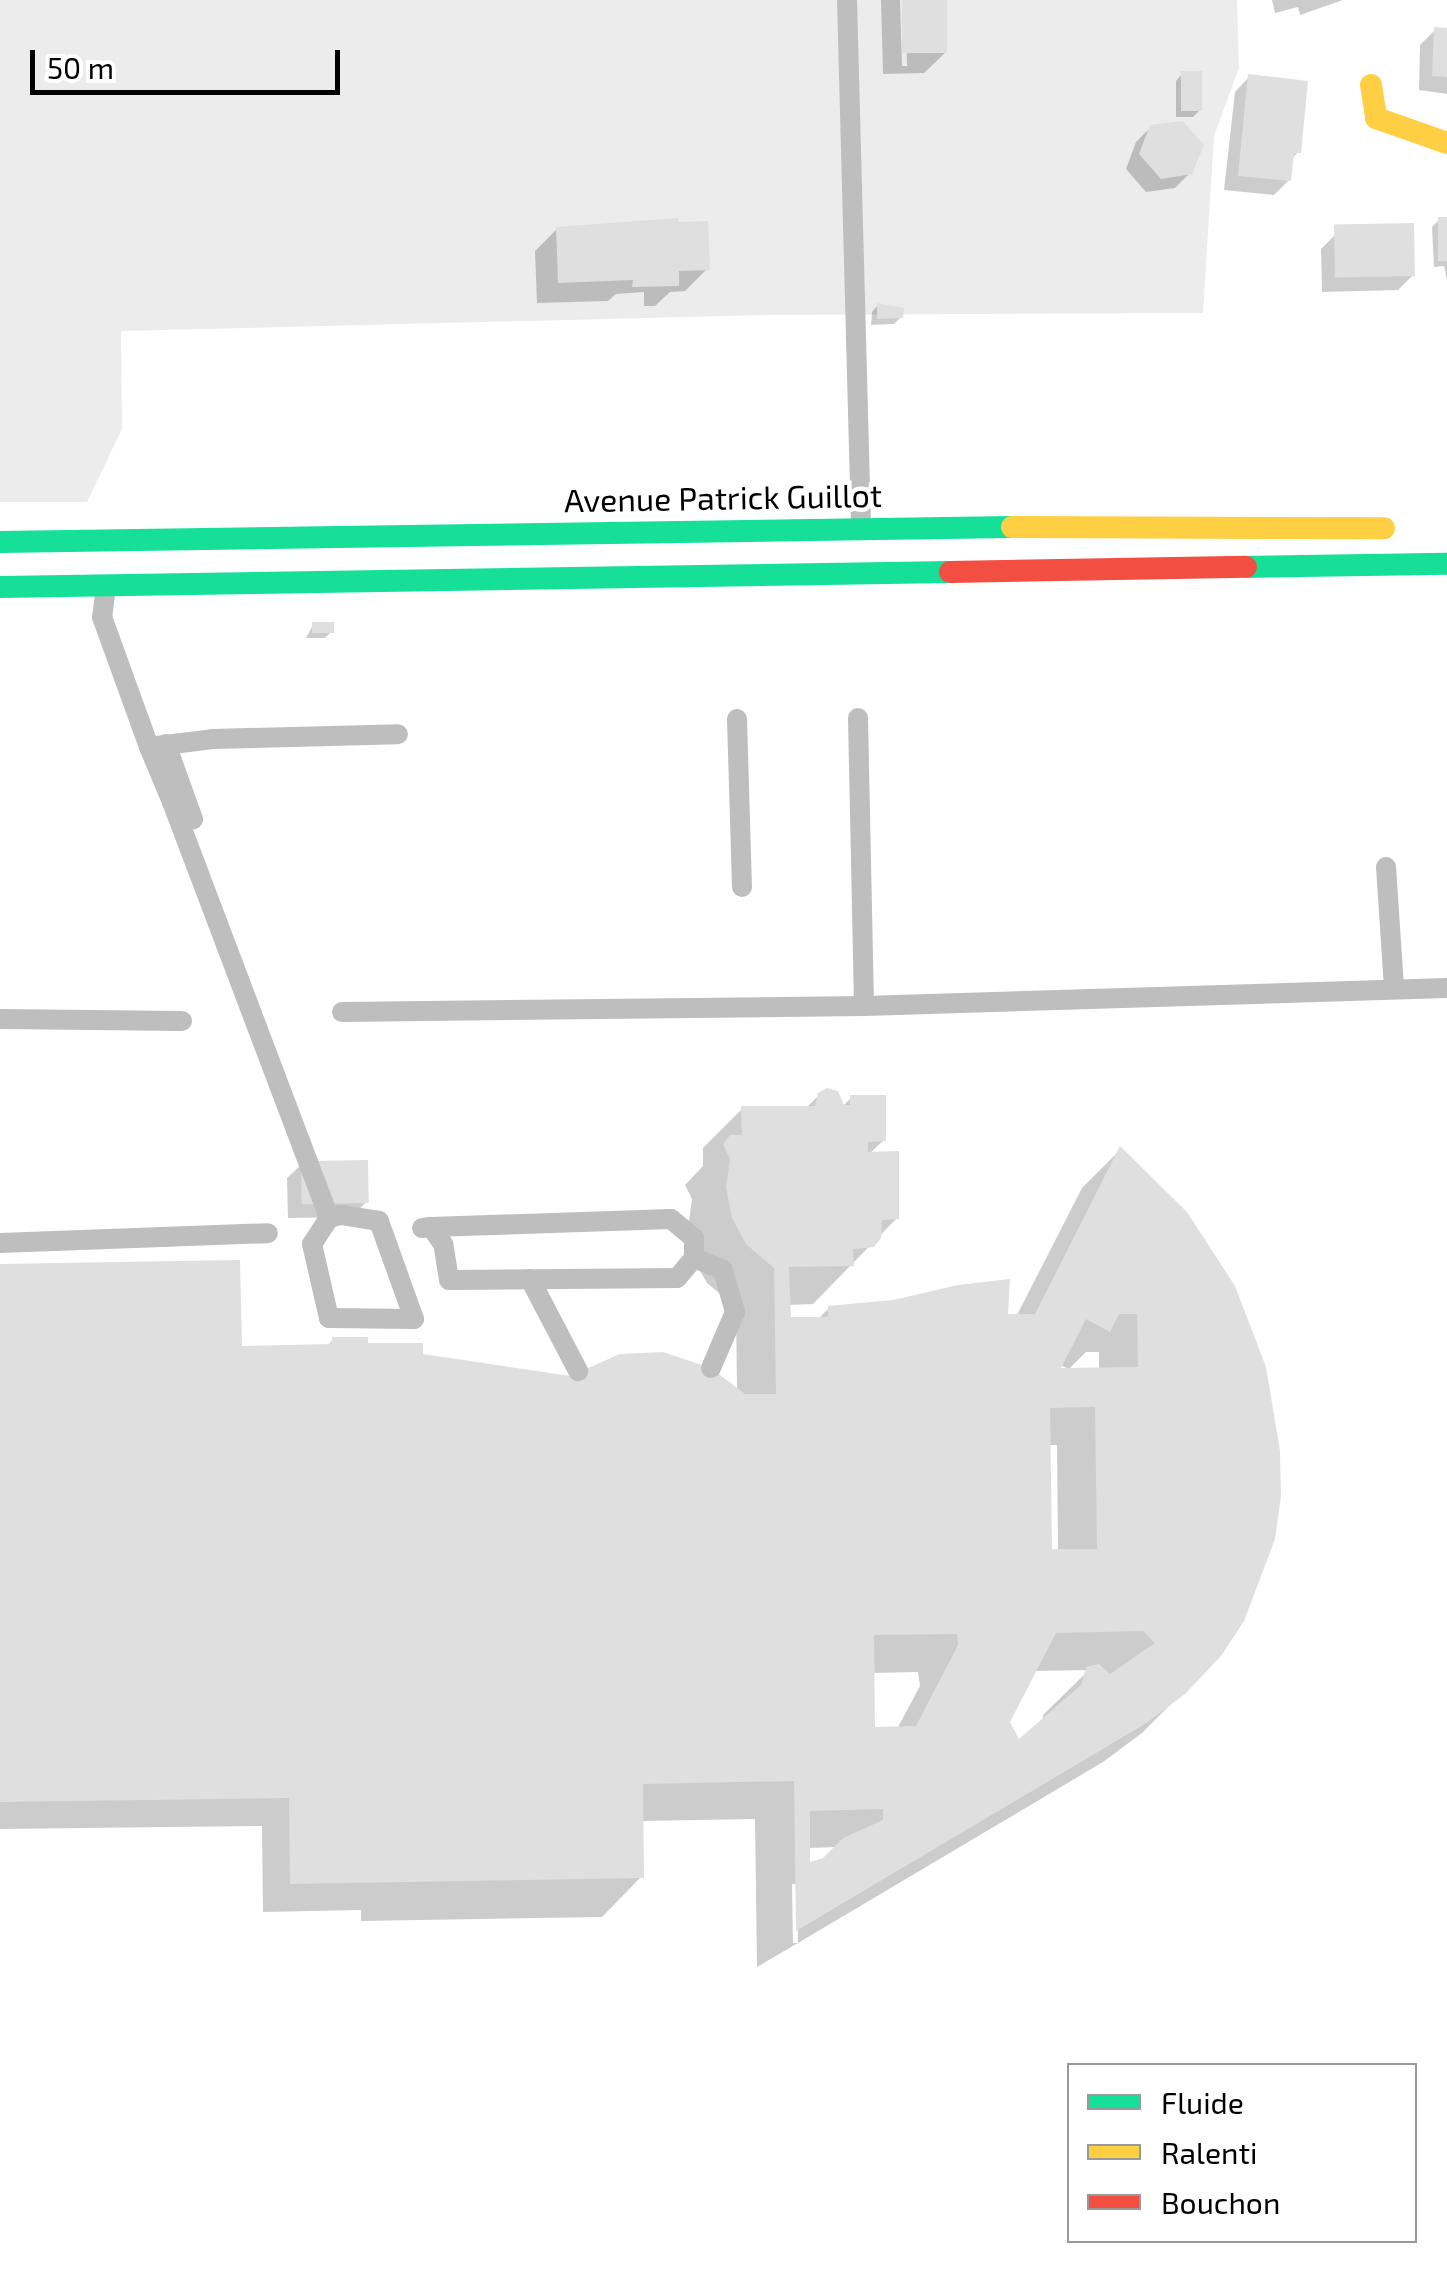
<!DOCTYPE html>
<style>
body{margin:0}
#map{position:relative;width:1447px;height:2273px;overflow:hidden;background:#fff;font-family:"Exo 2",sans-serif}
div>[style]{position:absolute}
.green>*{inset:0;background:#ececec}
.shadow>*{inset:0;background:#0003}
.building>*{inset:0;background:#dfdfdf;transform-origin:0 0}
.lane>*{height:20px;margin:-10px;padding:0 10px;transform-origin:10px;border-radius:10px;background:#bebebe}
.fast>*{height:22px;margin:-11px;padding:0 11px;transform-origin:11px;border-radius:11px;background:#16e098}
.slow>*{height:22px;margin:-11px;padding:0 11px;transform-origin:11px;border-radius:11px;background:#ffcf43}
.jam>*{height:22px;margin:-11px;padding:0 11px;transform-origin:11px;border-radius:11px;background:#f24e42}
.lane-bridge>*{height:20px;margin:-10px;padding:0 10px;transform-origin:10px;border-radius:10px;background:#bebebe}
span{translate:-50% -50%;white-space:nowrap;text-align:center;line-height:1.15;-webkit-text-stroke:9px #fff;paint-order:stroke}
.street-label{font-size:32px;color:#000}
.legend{position:absolute;left:1067px;top:2063px;width:350px;height:180px;box-sizing:border-box;background:#fff;border:2px solid #999;margin:0;padding:12px 18px;list-style:none;font-size:30px;color:#000}
.legend li{display:flex;align-items:center;gap:20px;height:50px}
.legend b{width:50px;border:2px solid #999}
.scale{position:absolute;left:30px;top:50px;width:310px;height:45px;box-sizing:border-box;border:5px solid #000;border-top:0;padding-left:12px;font-size:30px;line-height:35px;white-space:nowrap;color:#000;-webkit-text-stroke:8px #fff;paint-order:stroke}
</style>
<div id="map">
<div class="green">
<i style="clip-path:polygon(0 0,1237px 0,1239px 68px,1214px 136px,1203px 313px,765px 315px,121px 331px,122px 429px,87px 502px,0 502px)"></i>
</div>
<div class="shadow">
<i style="clip-path:polygon(881px 0,900px 0,902px 66px,907px 66px,905px 0,944px 0,946px 52px,924px 73px,883px 74px)"></i>
<i style="clip-path:polygon(1272px 0,1343px 0,1300px 15px,1298px 7px,1275px 13px)"></i>
<i style="clip-path:polygon(1435px 30px,1447px 31px,1447px 94px,1419px 90px,1420px 45px)"></i>
<i style="clip-path:polygon(1182px 74px,1200px 110px,1193px 117px,1176px 117px,1176px 81px)"></i>
<i style="clip-path:polygon(1249px 77px,1298px 152px,1291px 159px,1289px 180px,1274px 195px,1224px 190px,1235px 92px)"></i>
<i style="clip-path:polygon(1151px 127px,1190px 173px,1175px 188px,1146px 192px,1126px 169px,1136px 142px)"></i>
<i style="clip-path:polygon(1439px 220px,1447px 220px,1447px 280px,1444px 266px,1434px 267px,1432px 227px)"></i>
<i style="clip-path:polygon(557px 229px,707px 269px,685px 291px,670px 292px,655px 306px,644px 306px,644px 292px,616px 294px,608px 301px,537px 303px,535px 251px)"></i>
<i style="clip-path:polygon(1336px 234px,1413px 275px,1398px 290px,1322px 292px,1321px 249px)"></i>
<i style="clip-path:polygon(878px 305px,901px 317px,894px 324px,871px 325px,872px 312px)"></i>
<i style="clip-path:polygon(313px 625px,332px 631px,325px 638px,306px 638px)"></i>
<i style="clip-path:polygon(evenodd,819px 1095px,842px 1107px,851px 1098px,884px 1140px,869px 1154px,897px 1218px,813px 1304px,788px 1305px,788px 1320px,818px 1319px,829px 1308px,1016px 1317px,1082px 1188px,1120px 1150px,1183px 1692px,1142px 1733px,1103px 1762px,798px 1943px,797px 1884px,792px 1884px,793px 1943px,798px 1943px,757px 1967px,755px 1819px,641px 1821px,641px 1877px,602px 1917px,361px 1921px,361px 1910px,263px 1912px,262px 1826px,0 1829px,0 1266px,240px 1348px,326px 1347px,333px 1340px,570px 1379px,737px 1391px,736px 1307px,707px 1283px,693px 1258px,688px 1228px,692px 1199px,685px 1185px,703px 1166px,703px 1148px,742px 1109px,806px 1108px,819px 1095px,1086px 1352px,1099px 1352px,1099px 1370px,1056px 1371px,1060px 1365px,1069px 1369px,1086px 1352px,819px 1095px,1048px 1445px,1057px 1445px,1058px 1552px,1049px 1552px,1048px 1445px,819px 1095px,1089px 1670px,1043px 1715px,1043px 1722px,1019px 1743px,1007px 1722px,1034px 1671px,1089px 1670px,819px 1095px,918px 1672px,920px 1686px,897px 1729px,873px 1729px,872px 1673px,918px 1672px,819px 1095px,837px 1847px,823px 1861px,808px 1865px,808px 1848px,837px 1847px)"></i>
<i style="clip-path:polygon(302px 1164px,366px 1202px,352px 1217px,288px 1218px,287px 1178px)"></i>
</div>
<div class="building">
<i style="left:902px;top:0;width:45px;height:53px"></i>
<i style="clip-path:polygon(1434px 27px,1447px 28px,1447px 77px,1432px 76px)"></i>
<i style="left:1181px;top:71px;width:21px;height:40px"></i>
<i style="clip-path:polygon(1248px 74px,1308px 81px,1301px 153px,1294px 153px,1291px 181px,1238px 176px)"></i>
<i style="clip-path:polygon(1183px 121px,1204px 145px,1192px 174px,1161px 179px,1139px 154px,1150px 125px)"></i>
<i style="left:1447px;top:217px;width:44px;height:9px;rotate:90deg"></i>
<i style="clip-path:polygon(678px 218px,679px 222px,708px 221px,710px 270px,679px 271px,679px 286px,632px 287px,633px 280px,558px 283px,556px 227px)"></i>
<i style="left:1414px;top:223px;width:53px;height:80px;rotate:89deg"></i>
<i style="clip-path:polygon(877px 303px,904px 308px,903px 318px,877px 319px)"></i>
<i style="left:312px;top:622px;width:22px;height:11px"></i>
<i style="clip-path:polygon(evenodd,827px 1088px,838px 1091px,844px 1105px,850px 1105px,850px 1095px,886px 1095px,886px 1141px,868px 1142px,868px 1152px,899px 1151px,899px 1219px,882px 1220px,881px 1238px,874px 1247px,853px 1249px,854px 1266px,789px 1267px,791px 1317px,828px 1317px,828px 1306px,893px 1300px,958px 1285px,1010px 1279px,1008px 1314px,1035px 1314px,1120px 1146px,1187px 1212px,1235px 1286px,1266px 1367px,1280px 1451px,1281px 1496px,1275px 1539px,1244px 1621px,1221px 1656px,1185px 1694px,1145px 1724px,796px 1931px,794px 1781px,643px 1784px,644px 1878px,290px 1884px,289px 1798px,0 1802px,0 1264px,240px 1260px,242px 1346px,332px 1344px,332px 1337px,368px 1337px,368px 1343px,423px 1343px,423px 1354px,570px 1376px,620px 1354px,663px 1352px,711px 1368px,745px 1394px,776px 1394px,774px 1268px,746px 1244px,732px 1218px,726px 1187px,730px 1159px,723px 1144px,730px 1135px,742px 1135px,741px 1106px,815px 1106px,818px 1093px,827px 1088px,1119px 1314px,1137px 1314px,1138px 1367px,1061px 1368px,1086px 1319px,1110px 1332px,1119px 1314px,827px 1088px,1095px 1407px,1097px 1549px,1052px 1549px,1050px 1408px,1095px 1407px,827px 1088px,1143px 1631px,1155px 1643px,1110px 1674px,1099px 1664px,1086px 1667px,1081px 1685px,1019px 1739px,1010px 1722px,1056px 1633px,1143px 1631px,827px 1088px,957px 1634px,958px 1645px,916px 1726px,875px 1727px,874px 1635px,957px 1634px,827px 1088px,883px 1809px,883px 1820px,843px 1838px,823px 1858px,810px 1862px,810px 1811px,883px 1809px)"></i>
<i style="left:368px;top:1160px;width:43px;height:67px;rotate:89deg"></i>
</div>
<div class="lane">
<i style="left:847px;top:0;width:525px;rotate:88.47deg"></i>
<i style="left:106px;top:586px;width:31px;rotate:97deg"></i>
<i style="left:102px;top:617px;width:138px;rotate:70.1deg"></i>
<i style="left:149px;top:747px;width:64px;rotate:-7.1deg"></i>
<i style="left:213px;top:739px;width:185px;rotate:-1.5deg"></i>
<i style="left:858px;top:718px;width:288px;rotate:88.8deg"></i>
<i style="left:864px;top:1006px;width:583px;rotate:-1.77deg"></i>
<i style="left:737px;top:719px;width:168px;rotate:88.3deg"></i>
<i style="left:149px;top:747px;width:60px;rotate:67.3deg"></i>
<i style="left:1386px;top:867px;width:121px;rotate:86.2deg"></i>
<i style="left:342px;top:1012px;width:522px;rotate:-0.66deg"></i>
<i style="left:0;top:1019px;width:182px;rotate:0.6deg"></i>
<i style="left:422px;top:1228px;width:9px;rotate:-6deg"></i>
<i style="left:431px;top:1227px;width:240px;rotate:-1.9deg"></i>
<i style="left:671px;top:1219px;width:30px;rotate:40deg"></i>
<i style="left:694px;top:1238px;width:20px;rotate:90deg"></i>
<i style="left:694px;top:1258px;width:26px;rotate:130deg"></i>
<i style="left:677px;top:1278px;width:228px;rotate:179.5deg"></i>
<i style="left:449px;top:1280px;width:36px;rotate:-99deg"></i>
<i style="left:443px;top:1244px;width:21px;rotate:-125deg"></i>
<i style="left:0;top:1243px;width:268px;rotate:-2.1deg"></i>
<i style="left:694px;top:1258px;width:31px;rotate:22deg"></i>
<i style="left:723px;top:1270px;width:44px;rotate:74.1deg"></i>
<i style="left:735px;top:1312px;width:61px;rotate:113.2deg"></i>
<i style="left:530px;top:1279px;width:104px;rotate:62.4deg"></i>
</div>
<div class="fast">
<i style="left:0;top:542px;width:1012px;rotate:-0.85deg"></i>
<i style="left:1246px;top:567px;width:201px;rotate:-0.9deg"></i>
<i style="left:0;top:587px;width:950px;rotate:-0.9deg"></i>
</div>
<div class="slow">
<i style="left:1371px;top:85px;width:33px;rotate:81deg"></i>
<i style="left:1376px;top:118px;width:75px;rotate:19.4deg"></i>
<i style="left:1012px;top:527px;width:372px;rotate:0.2deg"></i>
</div>
<div class="jam">
<i style="left:950px;top:572px;width:296px;rotate:-1deg"></i>
</div>
<div class="lane-bridge">
<i style="left:166px;top:744px;width:80px;rotate:70.2deg"></i>
<i style="left:172px;top:802px;width:445px;rotate:69.3deg"></i>
<i style="left:329px;top:1218px;width:31px;rotate:123deg"></i>
<i style="left:312px;top:1244px;width:76px;rotate:77.1deg"></i>
<i style="left:329px;top:1318px;width:85px;rotate:0.7deg"></i>
<i style="left:414px;top:1319px;width:104px;rotate:-109.7deg"></i>
<i style="left:379px;top:1221px;width:39px;rotate:-171deg"></i>
<i style="left:340px;top:1215px;width:11px;rotate:165deg"></i>
</div>
<div class="street-label">
<span style="left:723px;top:497px;rotate:-1deg">Avenue Patrick Guillot</span>
</div>
<ul class="legend">
<li><b style="height:12px;background:#16e098"></b>Fluide</li>
<li><b style="height:12px;background:#ffcf43"></b>Ralenti</li>
<li><b style="height:12px;background:#f24e42"></b>Bouchon</li>
</ul>
<div class="scale">50 m</div>
</div>
